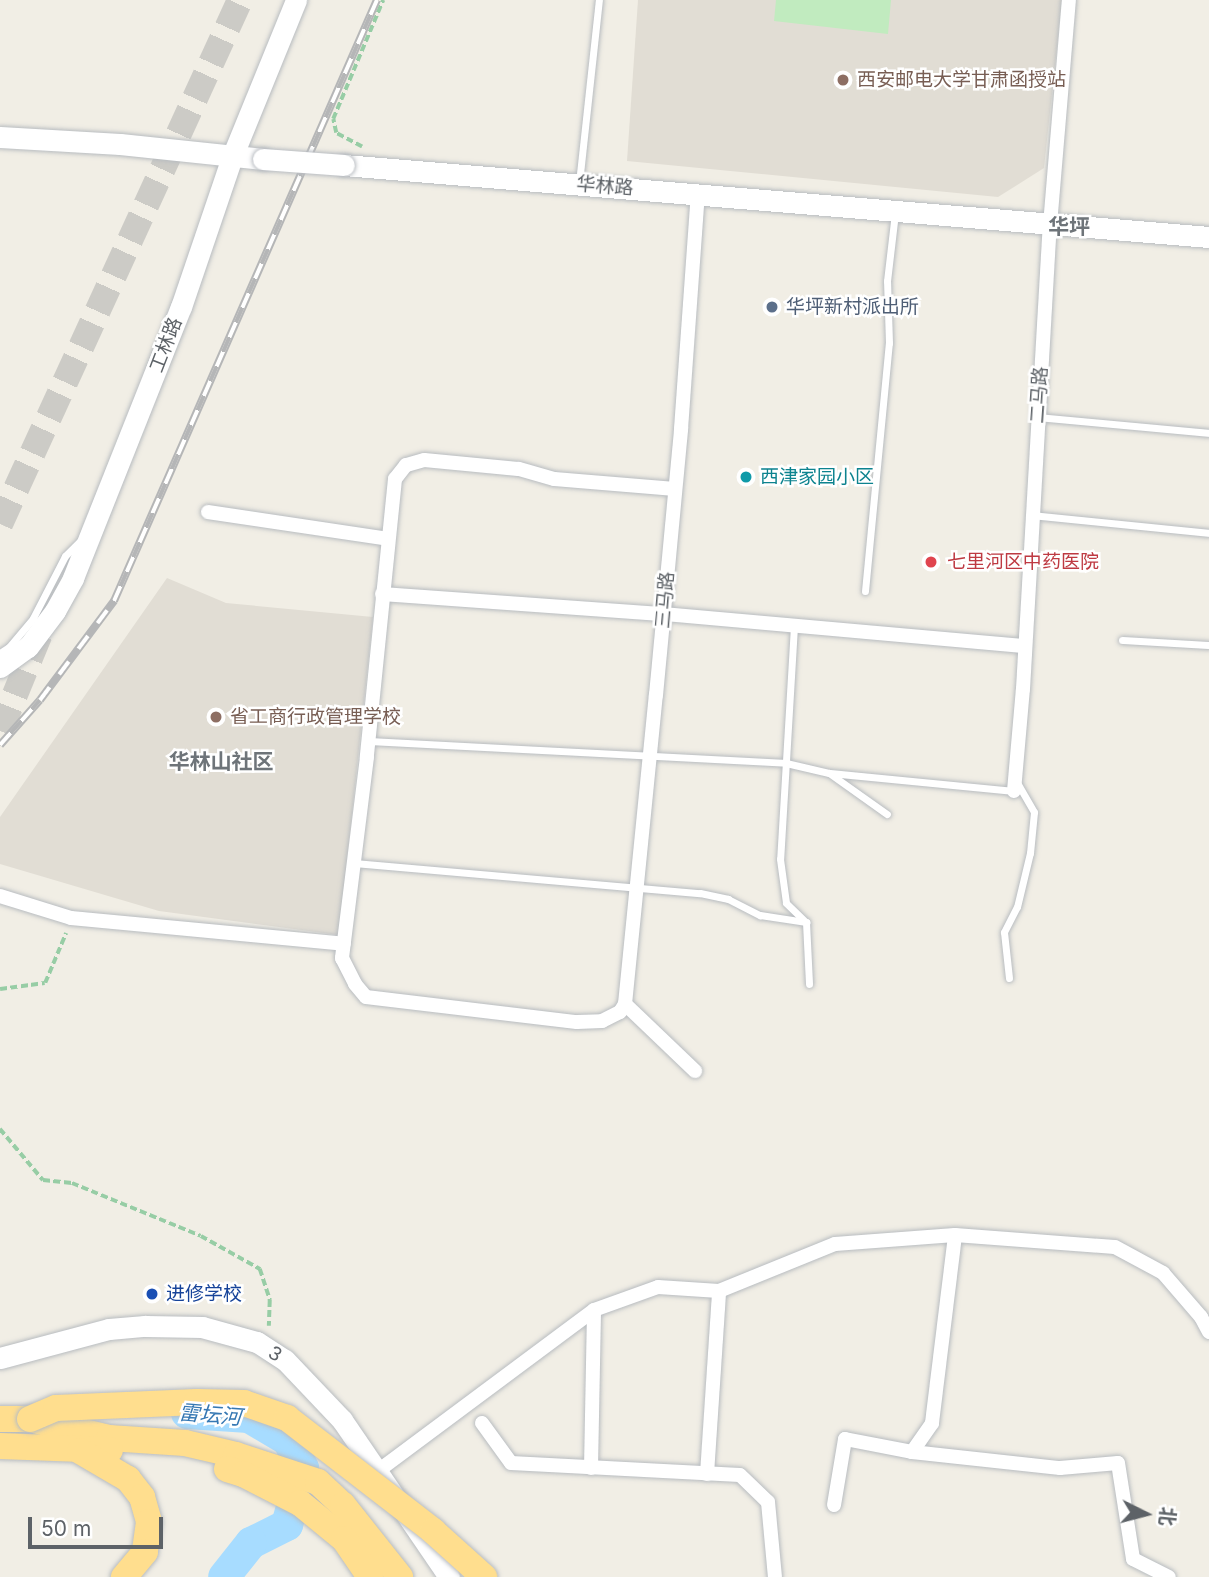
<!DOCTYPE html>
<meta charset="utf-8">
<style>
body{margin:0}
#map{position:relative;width:1209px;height:1577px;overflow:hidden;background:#f1eee5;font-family:Inter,"Noto Sans SC",sans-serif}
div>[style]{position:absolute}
.education>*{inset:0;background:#e1ddd4}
.green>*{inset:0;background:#c1ebbf}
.river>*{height:32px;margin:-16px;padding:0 16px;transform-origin:16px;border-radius:16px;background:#a7dcff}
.highway-tunnel>*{height:26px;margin-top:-13px;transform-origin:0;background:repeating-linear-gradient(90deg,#cccbc6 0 26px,transparent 0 39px)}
.path>*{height:3.5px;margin-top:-1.75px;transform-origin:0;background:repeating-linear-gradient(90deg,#97cda5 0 7px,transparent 0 10.5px)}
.roads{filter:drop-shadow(0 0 2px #b8bcc0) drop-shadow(0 0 2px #b8bcc0)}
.lane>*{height:7px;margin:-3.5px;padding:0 3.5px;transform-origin:3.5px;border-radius:3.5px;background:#fff}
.street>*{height:14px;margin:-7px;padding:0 7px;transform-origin:7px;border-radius:7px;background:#fff}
.secondary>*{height:21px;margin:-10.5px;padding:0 10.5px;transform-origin:10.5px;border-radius:10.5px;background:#fff}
.highway>*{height:26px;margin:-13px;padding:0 13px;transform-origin:13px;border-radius:13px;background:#ffde8e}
.rail>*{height:8px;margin-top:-4px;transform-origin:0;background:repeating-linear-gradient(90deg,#fff 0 16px,#b5b6b7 0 32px);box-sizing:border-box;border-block:2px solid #b5b6b7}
.bridges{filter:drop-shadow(0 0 2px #b9bdc2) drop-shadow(0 0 2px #b9bdc2)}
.secondary-bridge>*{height:21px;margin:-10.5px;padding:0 10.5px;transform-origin:10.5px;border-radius:10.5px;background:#fff}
.highway-bridge>*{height:26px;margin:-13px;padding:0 13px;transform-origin:13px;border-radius:13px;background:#ffde8e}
.dots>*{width:19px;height:19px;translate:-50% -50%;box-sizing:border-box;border:4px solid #fff;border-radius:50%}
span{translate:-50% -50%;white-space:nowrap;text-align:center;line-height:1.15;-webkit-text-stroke:5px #fff;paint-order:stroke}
.education-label{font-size:19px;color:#785e54}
.left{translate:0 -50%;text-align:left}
.street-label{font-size:19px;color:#5d6267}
.service-label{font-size:19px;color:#4e5e75}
.culture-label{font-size:19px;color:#0d838f}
.health-label{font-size:19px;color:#be3a42}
.transit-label{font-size:19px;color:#164399}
.neighbourhood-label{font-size:21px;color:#6e7479;font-weight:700}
.water-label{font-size:21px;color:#3678b3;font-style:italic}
.north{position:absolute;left:1111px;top:1479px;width:70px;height:70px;-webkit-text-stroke:5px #fff;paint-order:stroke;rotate:96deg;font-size:19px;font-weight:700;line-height:28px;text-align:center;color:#5d6267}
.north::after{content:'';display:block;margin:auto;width:24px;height:32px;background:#5d6267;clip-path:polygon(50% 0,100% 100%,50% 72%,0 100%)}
.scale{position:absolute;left:28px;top:1517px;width:135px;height:32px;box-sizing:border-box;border:4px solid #5d6267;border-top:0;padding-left:9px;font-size:21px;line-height:24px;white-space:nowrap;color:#5d6267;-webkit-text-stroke:5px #fff;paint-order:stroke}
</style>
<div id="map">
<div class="education">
<i style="clip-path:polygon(638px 0,1062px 0,1044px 168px,998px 197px,627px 161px)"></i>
<i style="clip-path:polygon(167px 578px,226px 603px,373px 617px,339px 935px,159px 911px,0 864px,0 817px)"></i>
</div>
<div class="green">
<i style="clip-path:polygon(776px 0,891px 0,888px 34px,774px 21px)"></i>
</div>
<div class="river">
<i style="left:187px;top:1413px;width:62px;rotate:3.7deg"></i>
<i style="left:249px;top:1417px;width:45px;rotate:30.5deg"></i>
<i style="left:288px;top:1440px;width:32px;rotate:62deg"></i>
<i style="left:303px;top:1468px;width:59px;rotate:105.7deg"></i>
<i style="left:287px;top:1525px;width:40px;rotate:153.4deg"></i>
<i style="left:251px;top:1543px;width:43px;rotate:128.5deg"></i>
</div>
<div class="highway-tunnel">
<i style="left:0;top:524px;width:576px;rotate:-65.39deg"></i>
<i style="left:0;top:731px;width:113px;rotate:-67.7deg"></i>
</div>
<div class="path">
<i style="left:362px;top:147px;width:30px;rotate:-152deg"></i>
<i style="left:336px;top:133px;width:14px;rotate:-102deg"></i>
<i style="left:333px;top:119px;width:129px;rotate:-67.2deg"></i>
<i style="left:0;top:989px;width:45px;rotate:-7.6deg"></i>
<i style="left:45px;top:983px;width:54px;rotate:-67.2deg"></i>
<i style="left:0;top:1129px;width:67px;rotate:49.9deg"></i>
<i style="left:43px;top:1180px;width:29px;rotate:6deg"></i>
<i style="left:72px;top:1183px;width:139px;rotate:22.3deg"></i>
<i style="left:201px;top:1236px;width:68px;rotate:29.2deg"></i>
<i style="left:260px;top:1269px;width:33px;rotate:72deg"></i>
<i style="left:270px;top:1300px;width:26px;rotate:92deg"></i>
</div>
<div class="roads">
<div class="lane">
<i style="left:579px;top:183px;width:184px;rotate:-83.8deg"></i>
<i style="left:1038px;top:417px;width:172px;rotate:5.3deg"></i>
<i style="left:1032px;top:515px;width:178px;rotate:5.8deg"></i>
<i style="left:865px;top:591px;width:249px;rotate:-84.5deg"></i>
<i style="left:889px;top:343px;width:62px;rotate:-91.8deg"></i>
<i style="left:887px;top:281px;width:68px;rotate:-83.3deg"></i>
<i style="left:794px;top:626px;width:233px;rotate:93.4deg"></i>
<i style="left:780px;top:859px;width:44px;rotate:82.2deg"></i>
<i style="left:786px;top:903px;width:28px;rotate:44deg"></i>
<i style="left:806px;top:922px;width:62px;rotate:87.2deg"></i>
<i style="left:1122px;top:640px;width:87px;rotate:3.3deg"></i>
<i style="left:0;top:653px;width:11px;rotate:-34deg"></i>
<i style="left:9px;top:647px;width:38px;rotate:-50deg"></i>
<i style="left:33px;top:618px;width:70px;rotate:-62.7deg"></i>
<i style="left:65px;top:556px;width:21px;rotate:-45deg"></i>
<i style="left:369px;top:741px;width:418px;rotate:3deg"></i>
<i style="left:786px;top:763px;width:44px;rotate:13.1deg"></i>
<i style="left:829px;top:773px;width:71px;rotate:35.3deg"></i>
<i style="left:830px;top:773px;width:185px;rotate:5.6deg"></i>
<i style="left:354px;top:863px;width:347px;rotate:5deg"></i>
<i style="left:700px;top:893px;width:29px;rotate:12deg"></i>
<i style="left:728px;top:899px;width:36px;rotate:27deg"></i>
<i style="left:760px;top:915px;width:47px;rotate:8.7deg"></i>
<i style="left:1009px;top:978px;width:46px;rotate:-96.2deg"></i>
<i style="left:1004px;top:932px;width:28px;rotate:-63deg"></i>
<i style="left:1017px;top:907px;width:56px;rotate:-76.5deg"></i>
<i style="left:1030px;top:853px;width:41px;rotate:-84.4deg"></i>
<i style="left:1034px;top:812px;width:34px;rotate:-120deg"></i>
</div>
<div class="street">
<i style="left:675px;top:489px;width:121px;rotate:-175.3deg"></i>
<i style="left:554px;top:479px;width:37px;rotate:-164deg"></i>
<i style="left:518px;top:469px;width:94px;rotate:-174.5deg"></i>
<i style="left:424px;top:460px;width:19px;rotate:164deg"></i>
<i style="left:406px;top:465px;width:18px;rotate:128deg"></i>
<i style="left:395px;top:479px;width:279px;rotate:95.8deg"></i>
<i style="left:367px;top:757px;width:203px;rotate:97.1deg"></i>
<i style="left:342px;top:958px;width:29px;rotate:63deg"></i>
<i style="left:355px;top:984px;width:17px;rotate:50deg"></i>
<i style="left:366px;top:997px;width:212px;rotate:6.8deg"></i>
<i style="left:577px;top:1022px;width:25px;rotate:-2deg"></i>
<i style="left:602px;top:1021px;width:20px;rotate:-27deg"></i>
<i style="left:620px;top:1012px;width:9px;rotate:-58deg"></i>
<i style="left:625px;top:1004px;width:311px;rotate:-84.3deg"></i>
<i style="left:656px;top:695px;width:267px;rotate:-84.6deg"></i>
<i style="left:681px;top:429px;width:236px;rotate:-85.9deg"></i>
<i style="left:208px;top:512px;width:182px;rotate:8.5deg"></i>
<i style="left:382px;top:594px;width:283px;rotate:4.1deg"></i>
<i style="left:664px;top:614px;width:362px;rotate:5.1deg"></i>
<i style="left:1014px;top:791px;width:102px;rotate:-85deg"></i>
<i style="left:1023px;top:689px;width:465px;rotate:-86.7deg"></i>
<i style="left:1050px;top:225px;width:226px;rotate:-85.2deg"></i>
<i style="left:0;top:896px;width:74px;rotate:17.2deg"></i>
<i style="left:71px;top:918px;width:274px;rotate:5.4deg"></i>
<i style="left:625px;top:1004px;width:97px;rotate:43.7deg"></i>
<i style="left:482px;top:1423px;width:49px;rotate:54.1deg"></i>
<i style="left:511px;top:1463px;width:229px;rotate:3deg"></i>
<i style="left:740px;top:1475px;width:39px;rotate:44deg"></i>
<i style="left:768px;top:1502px;width:75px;rotate:84.7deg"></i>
<i style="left:912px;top:1452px;width:149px;rotate:6.2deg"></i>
<i style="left:1060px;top:1468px;width:58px;rotate:-4.9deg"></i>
<i style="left:1118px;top:1463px;width:97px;rotate:81.1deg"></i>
<i style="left:1133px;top:1559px;width:40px;rotate:26.6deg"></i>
<i style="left:591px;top:1468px;width:158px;rotate:-88.9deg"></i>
<i style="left:594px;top:1310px;width:68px;rotate:-19.8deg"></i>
<i style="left:658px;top:1287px;width:61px;rotate:3.8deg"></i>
<i style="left:719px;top:1291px;width:125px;rotate:-22.1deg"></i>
<i style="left:835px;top:1244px;width:120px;rotate:-4.3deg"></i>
<i style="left:955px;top:1235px;width:160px;rotate:4.3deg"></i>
<i style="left:1115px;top:1247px;width:55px;rotate:28.4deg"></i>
<i style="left:1163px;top:1273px;width:58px;rotate:49.2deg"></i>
<i style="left:1201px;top:1317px;width:17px;rotate:62deg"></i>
<i style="left:378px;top:1471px;width:269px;rotate:-36.7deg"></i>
<i style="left:707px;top:1474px;width:183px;rotate:-86.2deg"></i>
<i style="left:834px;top:1505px;width:67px;rotate:-80.5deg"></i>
<i style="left:845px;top:1439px;width:68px;rotate:11deg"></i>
<i style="left:912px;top:1452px;width:35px;rotate:-55deg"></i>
<i style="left:932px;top:1423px;width:189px;rotate:-83deg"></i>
</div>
<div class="secondary">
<i style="left:0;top:137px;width:120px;rotate:3.3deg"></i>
<i style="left:120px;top:144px;width:144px;rotate:6deg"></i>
<i style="left:344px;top:165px;width:868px;rotate:4.76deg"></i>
<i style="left:0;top:667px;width:34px;rotate:-36deg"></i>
<i style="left:28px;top:647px;width:45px;rotate:-53.1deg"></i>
<i style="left:55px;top:611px;width:38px;rotate:-61deg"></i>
<i style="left:73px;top:578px;width:292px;rotate:-68.3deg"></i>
<i style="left:181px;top:307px;width:158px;rotate:-71.2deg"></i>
<i style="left:232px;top:157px;width:170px;rotate:-67.8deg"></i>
<i style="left:0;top:1358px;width:113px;rotate:-14.9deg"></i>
<i style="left:109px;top:1329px;width:36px;rotate:-5deg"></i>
<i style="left:145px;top:1326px;width:57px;rotate:1deg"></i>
<i style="left:202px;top:1327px;width:57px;rotate:15.3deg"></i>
<i style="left:257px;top:1342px;width:33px;rotate:33deg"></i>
<i style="left:285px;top:1360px;width:83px;rotate:46.5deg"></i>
<i style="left:342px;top:1420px;width:190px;rotate:55.7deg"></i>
</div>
<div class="highway">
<i style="left:0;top:1419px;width:30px"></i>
<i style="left:30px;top:1419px;width:81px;rotate:13.5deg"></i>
<i style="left:109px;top:1438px;width:76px;rotate:3.8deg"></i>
<i style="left:185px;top:1443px;width:52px;rotate:13.2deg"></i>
<i style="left:236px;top:1455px;width:86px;rotate:18.2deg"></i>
<i style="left:318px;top:1482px;width:34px;rotate:43deg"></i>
<i style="left:343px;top:1505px;width:92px;rotate:51.6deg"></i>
<i style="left:0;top:1446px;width:110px;rotate:2.1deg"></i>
<i style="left:80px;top:1451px;width:56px;rotate:30.3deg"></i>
<i style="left:128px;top:1479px;width:23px;rotate:52deg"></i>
<i style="left:142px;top:1497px;width:26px;rotate:74deg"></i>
<i style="left:149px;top:1522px;width:30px;rotate:98deg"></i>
<i style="left:145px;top:1552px;width:33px;rotate:130deg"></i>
<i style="left:227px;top:1469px;width:17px;rotate:17deg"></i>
<i style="left:243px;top:1474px;width:64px;rotate:27deg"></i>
<i style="left:300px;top:1503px;width:57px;rotate:39.3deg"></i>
<i style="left:344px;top:1539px;width:46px;rotate:55.6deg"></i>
</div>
</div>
<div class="rail">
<i style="left:0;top:745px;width:60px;rotate:-48.4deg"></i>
<i style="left:40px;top:700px;width:124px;rotate:-53.2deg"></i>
<i style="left:114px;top:601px;width:656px;rotate:-66.37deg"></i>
</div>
<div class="bridges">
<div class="secondary-bridge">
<i style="left:263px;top:159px;width:81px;rotate:4.2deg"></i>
</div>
<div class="highway-bridge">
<i style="left:30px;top:1419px;width:28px;rotate:-23deg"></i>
<i style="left:56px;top:1408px;width:141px;rotate:-2.4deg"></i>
<i style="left:197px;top:1402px;width:47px;rotate:1.2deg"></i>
<i style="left:244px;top:1403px;width:46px;rotate:19.2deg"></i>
<i style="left:287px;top:1418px;width:185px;rotate:37.7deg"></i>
<i style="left:433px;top:1531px;width:69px;rotate:42deg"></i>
</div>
</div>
<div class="dots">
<i style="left:843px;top:80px;background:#8d6e63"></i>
<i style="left:772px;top:307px;background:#5c6f8a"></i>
<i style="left:746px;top:477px;background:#0f9aa8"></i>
<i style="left:931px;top:562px;background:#e0444e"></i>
<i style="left:216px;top:717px;background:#8d6e63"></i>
<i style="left:152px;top:1294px;background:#1a4fb4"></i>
</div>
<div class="education-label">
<span class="left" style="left:857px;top:80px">西安邮电大学甘肃函授站</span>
<span class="left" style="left:230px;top:717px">省工商行政管理学校</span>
</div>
<div class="street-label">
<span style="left:605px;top:186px;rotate:5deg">华林路</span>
<span style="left:166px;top:345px;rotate:-69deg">工林路</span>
<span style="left:1039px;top:395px;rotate:-86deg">二马路</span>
<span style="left:665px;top:600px;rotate:-85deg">三马路</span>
<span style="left:275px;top:1354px;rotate:33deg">3</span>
</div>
<div class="service-label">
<span class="left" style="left:786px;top:307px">华坪新村派出所</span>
</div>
<div class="culture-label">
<span class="left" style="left:760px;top:477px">西津家园小区</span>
</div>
<div class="health-label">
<span class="left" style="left:947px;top:562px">七里河区中药医院</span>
</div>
<div class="transit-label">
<span class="left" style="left:166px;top:1294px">进修学校</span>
</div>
<div class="neighbourhood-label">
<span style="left:1069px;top:227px">华坪</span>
<span style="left:221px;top:762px">华林山社区</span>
</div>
<div class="water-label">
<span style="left:210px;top:1415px;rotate:5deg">雷坛河</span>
</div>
<div class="north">北</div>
<div class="scale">50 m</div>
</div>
